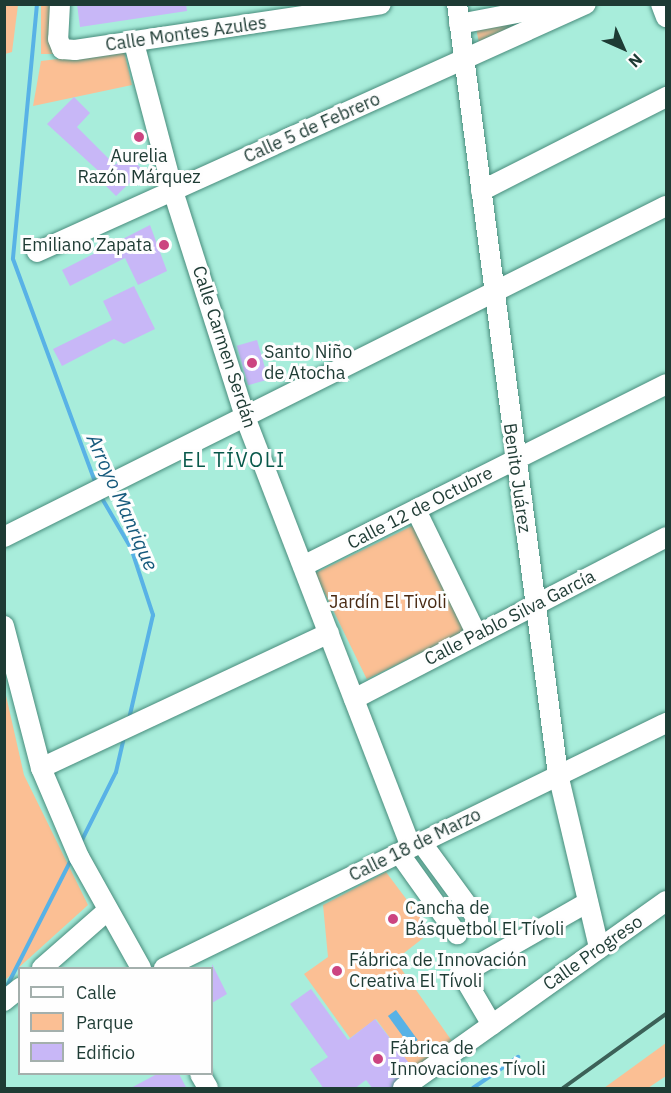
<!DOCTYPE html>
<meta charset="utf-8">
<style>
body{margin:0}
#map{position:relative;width:671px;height:1093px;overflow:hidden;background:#a8eddb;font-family:"IBM Plex Sans",sans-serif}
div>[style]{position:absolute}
.green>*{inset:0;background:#fbbf94;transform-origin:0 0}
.water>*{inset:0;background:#58b2e6;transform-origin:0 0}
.stream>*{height:4px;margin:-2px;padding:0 2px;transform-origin:2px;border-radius:2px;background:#58b2e6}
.building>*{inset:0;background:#c8b7f7;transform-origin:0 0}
.roads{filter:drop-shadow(0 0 2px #488c7c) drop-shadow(0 0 2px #488c7c)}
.minor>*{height:20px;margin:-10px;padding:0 10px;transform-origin:10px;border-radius:10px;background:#fff}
.rail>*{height:4px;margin:-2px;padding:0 2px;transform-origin:2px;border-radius:2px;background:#3c6158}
.dots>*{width:16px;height:16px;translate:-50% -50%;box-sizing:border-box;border:3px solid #fefefe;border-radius:50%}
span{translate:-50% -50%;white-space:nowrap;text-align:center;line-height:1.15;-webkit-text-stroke:6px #fefefe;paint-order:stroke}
.street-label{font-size:18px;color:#1e3b34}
.poi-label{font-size:18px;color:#1e3b34}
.right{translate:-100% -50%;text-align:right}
.left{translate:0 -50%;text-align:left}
.park-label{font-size:18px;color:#492a13}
.neighbourhood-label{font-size:20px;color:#08584a;letter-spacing:1.5px}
.water-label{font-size:20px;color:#15597c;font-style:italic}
.frame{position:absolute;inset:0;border:6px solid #1e3b34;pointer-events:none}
.legend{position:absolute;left:18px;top:967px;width:195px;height:108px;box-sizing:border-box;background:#fefefe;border:2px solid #a4b0ad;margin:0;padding:8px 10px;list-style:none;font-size:18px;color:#1e3b34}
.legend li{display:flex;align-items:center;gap:12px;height:30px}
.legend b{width:30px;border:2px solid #a4b0ad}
.north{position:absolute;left:593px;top:18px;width:60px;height:60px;-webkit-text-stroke:4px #fefefe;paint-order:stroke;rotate:135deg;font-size:16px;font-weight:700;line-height:24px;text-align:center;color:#1e3b34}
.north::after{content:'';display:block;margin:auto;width:21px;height:27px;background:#1e3b34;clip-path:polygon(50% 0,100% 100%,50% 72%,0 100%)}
</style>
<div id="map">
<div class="green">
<i style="clip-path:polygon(4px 5px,18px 5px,12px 52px,5px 54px)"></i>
<i style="left:41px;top:5px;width:15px;height:49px"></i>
<i style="clip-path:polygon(550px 13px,480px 48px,476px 28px)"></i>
<i style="clip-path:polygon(124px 51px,132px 85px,33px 106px,41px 61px)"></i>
<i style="left:414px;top:525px;width:118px;height:110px;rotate:64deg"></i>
<i style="clip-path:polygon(5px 691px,24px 775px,88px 905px,5px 980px)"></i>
<i style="clip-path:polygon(386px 872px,431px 932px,395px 960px,454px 1044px,415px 1072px,376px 1019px,350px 1038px,304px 974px,328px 957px,323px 905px)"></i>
<i style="clip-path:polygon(666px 1043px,666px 1076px,648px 1088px,604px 1088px)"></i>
</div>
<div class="water">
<i style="left:396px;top:1010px;width:37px;height:10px;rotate:54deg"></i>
</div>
<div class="stream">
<i style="left:37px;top:4px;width:256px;rotate:95.4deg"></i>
<i style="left:13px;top:259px;width:241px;rotate:69.8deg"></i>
<i style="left:100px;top:495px;width:61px;rotate:59.7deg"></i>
<i style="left:131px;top:548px;width:71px;rotate:71.8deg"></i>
<i style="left:153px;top:615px;width:107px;rotate:103deg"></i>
<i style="left:80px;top:844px;width:80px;rotate:-63.4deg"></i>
<i style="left:116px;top:772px;width:35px;rotate:-77deg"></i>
<i style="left:5px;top:990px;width:148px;rotate:-63.1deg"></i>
<i style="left:473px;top:1088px;width:55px;rotate:-34.6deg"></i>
</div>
<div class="building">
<i style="clip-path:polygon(77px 4px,186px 4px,187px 11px,80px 27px)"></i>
<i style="clip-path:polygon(74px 97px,90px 113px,77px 127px,115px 165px,127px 154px,143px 170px,116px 196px,100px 180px,104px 176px,47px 124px)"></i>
<i style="clip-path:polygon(150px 225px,167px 271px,138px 285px,125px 258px,70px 286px,62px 270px)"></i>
<i style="clip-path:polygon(134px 286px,155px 329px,124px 344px,114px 339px,62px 366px,53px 349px,112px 320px,103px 301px)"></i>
<i style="left:257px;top:340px;width:41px;height:21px;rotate:74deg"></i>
<i style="clip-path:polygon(212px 964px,227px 994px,212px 1003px)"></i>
<i style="clip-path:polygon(311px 989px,348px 1040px,375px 1019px,412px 1067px,391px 1089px,373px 1089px,366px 1080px,354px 1089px,324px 1089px,310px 1069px,328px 1057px,290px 1004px)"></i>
<i style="clip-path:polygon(157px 1074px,179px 1074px,187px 1089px,129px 1089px)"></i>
</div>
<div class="roads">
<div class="minor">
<i style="left:60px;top:4px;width:35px;rotate:93deg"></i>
<i style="left:58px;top:39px;width:11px;rotate:68deg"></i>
<i style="left:62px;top:49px;width:13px;rotate:4deg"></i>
<i style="left:75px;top:50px;width:309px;rotate:-8.5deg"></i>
<i style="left:457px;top:4px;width:777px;rotate:82.53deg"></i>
<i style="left:558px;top:774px;width:179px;rotate:76.7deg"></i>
<i style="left:661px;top:4px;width:14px;rotate:69deg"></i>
<i style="left:459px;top:24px;width:108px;rotate:-10.7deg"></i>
<i style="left:134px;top:43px;width:153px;rotate:75.2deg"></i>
<i style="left:173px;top:191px;width:237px;rotate:72.3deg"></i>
<i style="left:245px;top:417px;width:461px;rotate:68.9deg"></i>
<i style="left:481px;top:191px;width:208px;rotate:-26.9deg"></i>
<i style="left:37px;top:252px;width:602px;rotate:-24.31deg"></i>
<i style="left:416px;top:510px;width:139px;rotate:64deg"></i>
<i style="left:4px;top:537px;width:740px;rotate:-26.57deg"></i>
<i style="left:303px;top:566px;width:406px;rotate:-26.6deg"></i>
<i style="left:4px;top:626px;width:147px;rotate:75.4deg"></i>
<i style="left:41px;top:768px;width:97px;rotate:66.9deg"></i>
<i style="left:79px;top:857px;width:127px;rotate:60.8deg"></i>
<i style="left:354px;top:699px;width:352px;rotate:-27.4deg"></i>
<i style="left:41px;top:768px;width:318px;rotate:-25.1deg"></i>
<i style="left:421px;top:842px;width:97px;rotate:53.8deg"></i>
<i style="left:399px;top:853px;width:100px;rotate:54.4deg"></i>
<i style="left:42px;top:968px;width:88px;rotate:-41.3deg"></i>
<i style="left:164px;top:968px;width:559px;rotate:-26.01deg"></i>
<i style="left:4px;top:1001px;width:21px;rotate:-39deg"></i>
<i style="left:492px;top:1025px;width:59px;rotate:-120.5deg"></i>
<i style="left:462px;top:974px;width:145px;rotate:-29.7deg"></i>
<i style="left:200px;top:1074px;width:16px;rotate:60deg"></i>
<i style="left:403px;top:1088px;width:323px;rotate:-35.4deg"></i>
</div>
</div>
<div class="rail">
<i style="left:563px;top:1088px;width:127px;rotate:-35.7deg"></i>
</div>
<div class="dots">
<i style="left:139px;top:137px;background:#cc4480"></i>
<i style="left:164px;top:245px;background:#cc4480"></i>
<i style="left:252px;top:363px;background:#cc4480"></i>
<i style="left:393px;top:919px;background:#cc4480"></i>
<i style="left:337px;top:971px;background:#cc4480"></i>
<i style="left:378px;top:1059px;background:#cc4480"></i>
</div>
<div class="street-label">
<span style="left:186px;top:34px;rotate:-8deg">Calle Montes Azules</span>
<span style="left:312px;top:128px;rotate:-24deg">Calle 5 de Febrero</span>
<span style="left:224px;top:347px;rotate:72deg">Calle Carmen Serdán</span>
<span style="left:517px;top:478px;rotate:82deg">Benito Juárez</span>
<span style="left:420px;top:508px;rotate:-27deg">Calle 12 de Octubre</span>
<span style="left:510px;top:618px;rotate:-27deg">Calle Pablo Silva García</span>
<span style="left:415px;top:845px;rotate:-26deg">Calle 18 de Marzo</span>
<span style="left:593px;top:953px;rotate:-35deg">Calle Progreso</span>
</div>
<div class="poi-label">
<span style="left:139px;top:167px">Aurelia<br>Razón Márquez</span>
<span class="right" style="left:152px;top:245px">Emiliano Zapata</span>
<span class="left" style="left:264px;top:363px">Santo Niño<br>de Atocha</span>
<span class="left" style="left:405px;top:919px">Cancha de<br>Básquetbol El Tívoli</span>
<span class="left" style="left:349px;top:971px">Fábrica de Innovación<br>Creativa El Tívoli</span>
<span class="left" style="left:390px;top:1059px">Fábrica de<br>Innovaciones Tívoli</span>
</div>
<div class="park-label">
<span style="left:388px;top:602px">Jardín El Tivoli</span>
</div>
<div class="neighbourhood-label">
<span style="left:234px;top:459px">EL TÍVOLI</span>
</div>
<div class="water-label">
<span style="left:123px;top:502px;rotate:66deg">Arroyo Manrique</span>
</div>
<div class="frame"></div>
<ul class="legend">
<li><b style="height:8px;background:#fff"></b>Calle</li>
<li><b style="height:16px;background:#fbbf94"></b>Parque</li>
<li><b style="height:16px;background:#c8b7f7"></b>Edificio</li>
</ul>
<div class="north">N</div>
</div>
